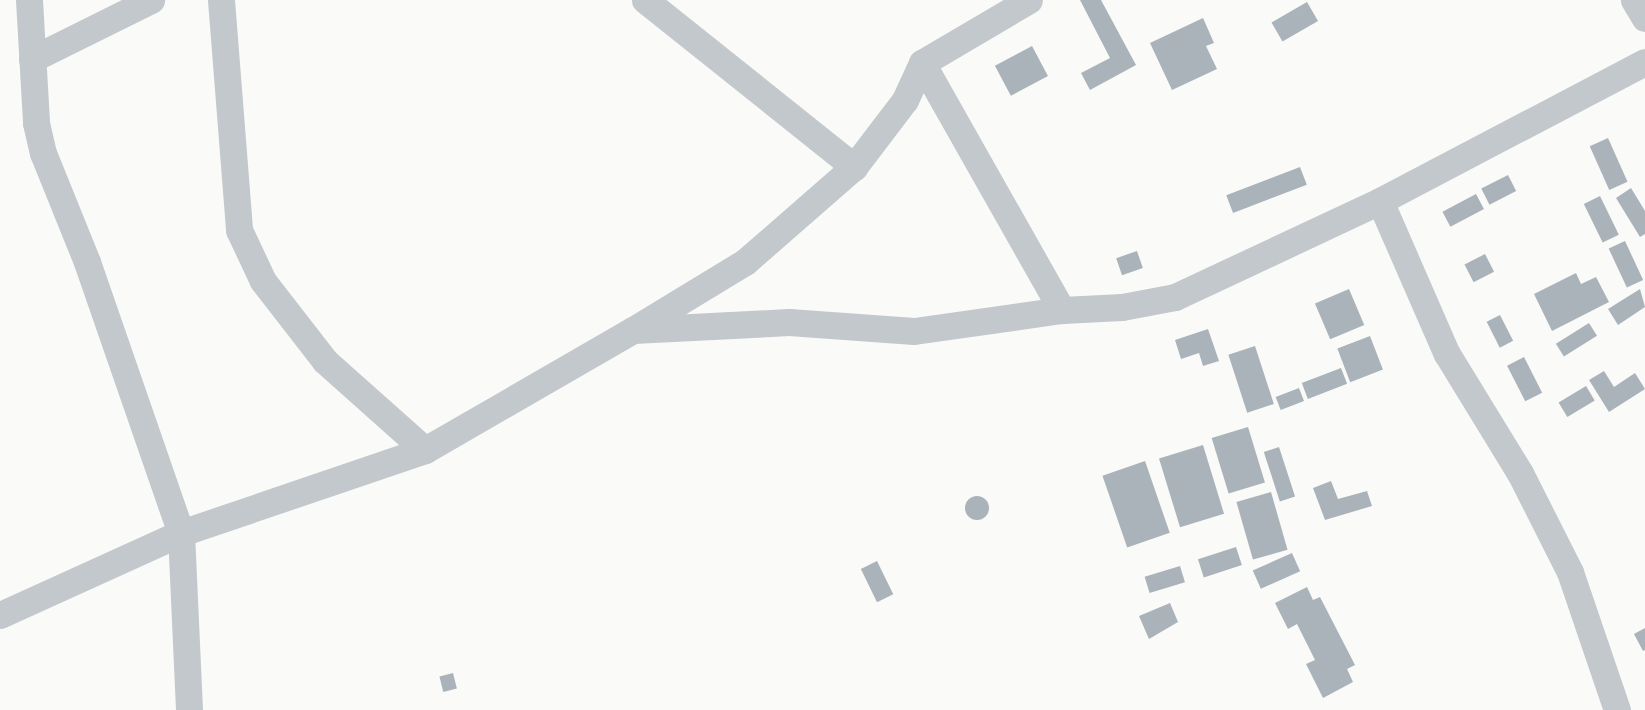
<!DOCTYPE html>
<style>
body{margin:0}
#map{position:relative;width:1645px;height:710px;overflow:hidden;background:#fafaf8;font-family:"Space Grotesk",sans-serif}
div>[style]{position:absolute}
.building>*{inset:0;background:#aab3b9;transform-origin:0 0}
.round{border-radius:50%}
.minor>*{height:27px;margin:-13.5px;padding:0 13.5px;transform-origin:13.5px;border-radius:13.5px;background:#c3c8cc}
span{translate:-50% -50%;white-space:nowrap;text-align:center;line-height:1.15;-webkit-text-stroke:6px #fff;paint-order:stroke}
</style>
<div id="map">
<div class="building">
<i style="clip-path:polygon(1080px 0,1101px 0,1136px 65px,1090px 90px,1081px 73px,1110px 58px)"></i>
<i style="left:1307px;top:2px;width:22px;height:41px;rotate:60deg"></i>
<i style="clip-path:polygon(1203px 18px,1214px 43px,1206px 46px,1217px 69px,1172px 90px,1150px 43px)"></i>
<i style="left:1032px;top:46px;width:34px;height:42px;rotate:62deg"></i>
<i style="left:1608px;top:138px;width:48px;height:20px;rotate:66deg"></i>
<i style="left:1300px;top:167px;width:19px;height:79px;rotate:69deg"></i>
<i style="left:1508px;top:175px;width:18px;height:30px;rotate:63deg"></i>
<i style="clip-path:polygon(1631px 188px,1645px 211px,1645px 234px,1640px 237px,1616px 198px)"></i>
<i style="left:1476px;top:194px;width:17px;height:38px;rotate:62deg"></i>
<i style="left:1600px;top:196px;width:43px;height:18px;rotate:64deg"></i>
<i style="left:1625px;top:241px;width:43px;height:18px;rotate:65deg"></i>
<i style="left:1137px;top:251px;width:18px;height:22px;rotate:71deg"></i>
<i style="left:1485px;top:254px;width:20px;height:23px;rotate:63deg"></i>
<i style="clip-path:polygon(1576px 273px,1581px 284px,1596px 277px,1609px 302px,1552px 331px,1534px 294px)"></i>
<i style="left:1349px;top:289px;width:39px;height:37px;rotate:67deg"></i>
<i style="clip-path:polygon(1640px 289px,1645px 307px,1618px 325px,1608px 309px)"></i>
<i style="left:1500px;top:315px;width:29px;height:15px;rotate:63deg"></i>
<i style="left:1589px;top:323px;width:15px;height:39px;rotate:58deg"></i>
<i style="clip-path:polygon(1208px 329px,1219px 361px,1203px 366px,1199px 353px,1181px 359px,1175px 340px)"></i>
<i style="left:1370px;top:336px;width:36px;height:35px;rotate:69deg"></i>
<i style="left:1255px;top:346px;width:61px;height:28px;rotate:72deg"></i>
<i style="left:1524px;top:357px;width:40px;height:19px;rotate:63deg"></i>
<i style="left:1341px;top:368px;width:17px;height:42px;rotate:69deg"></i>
<i style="clip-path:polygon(1604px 371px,1614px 387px,1635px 373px,1645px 389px,1609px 412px,1589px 380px)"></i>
<i style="left:1586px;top:386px;width:17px;height:32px;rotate:59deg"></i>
<i style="left:1299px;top:388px;width:14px;height:25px;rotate:69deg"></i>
<i style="left:1248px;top:427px;width:58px;height:38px;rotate:73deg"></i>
<i style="left:1203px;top:445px;width:72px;height:46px;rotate:73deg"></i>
<i style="left:1279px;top:447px;width:52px;height:16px;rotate:72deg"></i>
<i style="left:1145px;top:461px;width:76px;height:45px;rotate:71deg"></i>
<i style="clip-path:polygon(1331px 481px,1338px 499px,1367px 491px,1372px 506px,1325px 520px,1313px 488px)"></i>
<i style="left:1271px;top:492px;width:60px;height:36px;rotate:74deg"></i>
<i class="round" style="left:965px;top:496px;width:24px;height:24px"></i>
<i style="left:1236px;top:547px;width:19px;height:40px;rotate:72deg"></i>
<i style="left:1292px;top:553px;width:20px;height:43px;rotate:66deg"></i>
<i style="left:877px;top:561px;width:37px;height:18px;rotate:64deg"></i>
<i style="left:1180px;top:566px;width:17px;height:37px;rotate:73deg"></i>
<i style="clip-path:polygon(1307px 587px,1313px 600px,1320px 597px,1355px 665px,1347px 669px,1353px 682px,1323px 698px,1306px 664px,1315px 660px,1297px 624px,1288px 629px,1275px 603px)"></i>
<i style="clip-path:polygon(1170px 603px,1178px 622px,1149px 639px,1139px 616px)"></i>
<i style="clip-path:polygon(1645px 628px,1645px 650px,1643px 651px,1634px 634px)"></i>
<i style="left:453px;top:673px;width:16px;height:14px;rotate:76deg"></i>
</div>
<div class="minor">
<i style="left:29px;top:0;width:123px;rotate:86.7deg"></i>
<i style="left:36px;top:123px;width:31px;rotate:77deg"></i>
<i style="left:43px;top:153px;width:118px;rotate:68deg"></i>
<i style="left:87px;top:262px;width:287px;rotate:70.9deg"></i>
<i style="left:181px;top:533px;width:177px;rotate:87.4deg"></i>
<i style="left:221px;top:0;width:231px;rotate:85.5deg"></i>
<i style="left:239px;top:230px;width:56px;rotate:64.8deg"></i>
<i style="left:263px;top:281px;width:101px;rotate:52.2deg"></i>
<i style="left:325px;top:361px;width:134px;rotate:41.7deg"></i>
<i style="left:645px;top:0;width:268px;rotate:38.6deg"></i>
<i style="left:1634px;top:0;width:21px;rotate:59deg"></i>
<i style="left:32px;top:59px;width:133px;rotate:-26.4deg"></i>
<i style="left:922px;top:63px;width:284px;rotate:60.5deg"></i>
<i style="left:1062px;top:310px;width:60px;rotate:-2.9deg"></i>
<i style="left:1122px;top:307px;width:54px;rotate:-10.7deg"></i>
<i style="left:1175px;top:297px;width:226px;rotate:-25.1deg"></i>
<i style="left:1380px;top:201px;width:299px;rotate:-27.7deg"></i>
<i style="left:1380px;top:201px;width:167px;rotate:66.4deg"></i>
<i style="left:1447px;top:354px;width:140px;rotate:58.5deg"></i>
<i style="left:1520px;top:473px;width:111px;rotate:63.2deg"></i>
<i style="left:1570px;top:572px;width:146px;rotate:71.2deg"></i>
<i style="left:633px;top:330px;width:156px;rotate:-2.9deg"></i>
<i style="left:789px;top:322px;width:125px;rotate:4.1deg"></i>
<i style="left:914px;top:331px;width:149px;rotate:-8.1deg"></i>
<i style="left:0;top:615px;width:199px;rotate:-24.4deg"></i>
<i style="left:181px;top:533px;width:258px;rotate:-18.8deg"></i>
<i style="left:425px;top:450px;width:240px;rotate:-30deg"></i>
<i style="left:633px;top:330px;width:131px;rotate:-31.3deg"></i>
<i style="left:745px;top:262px;width:145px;rotate:-41.1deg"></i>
<i style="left:854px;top:167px;width:84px;rotate:-52.7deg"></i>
<i style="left:905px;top:100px;width:41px;rotate:-65.3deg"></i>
<i style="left:922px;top:63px;width:124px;rotate:-30.5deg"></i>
</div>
</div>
